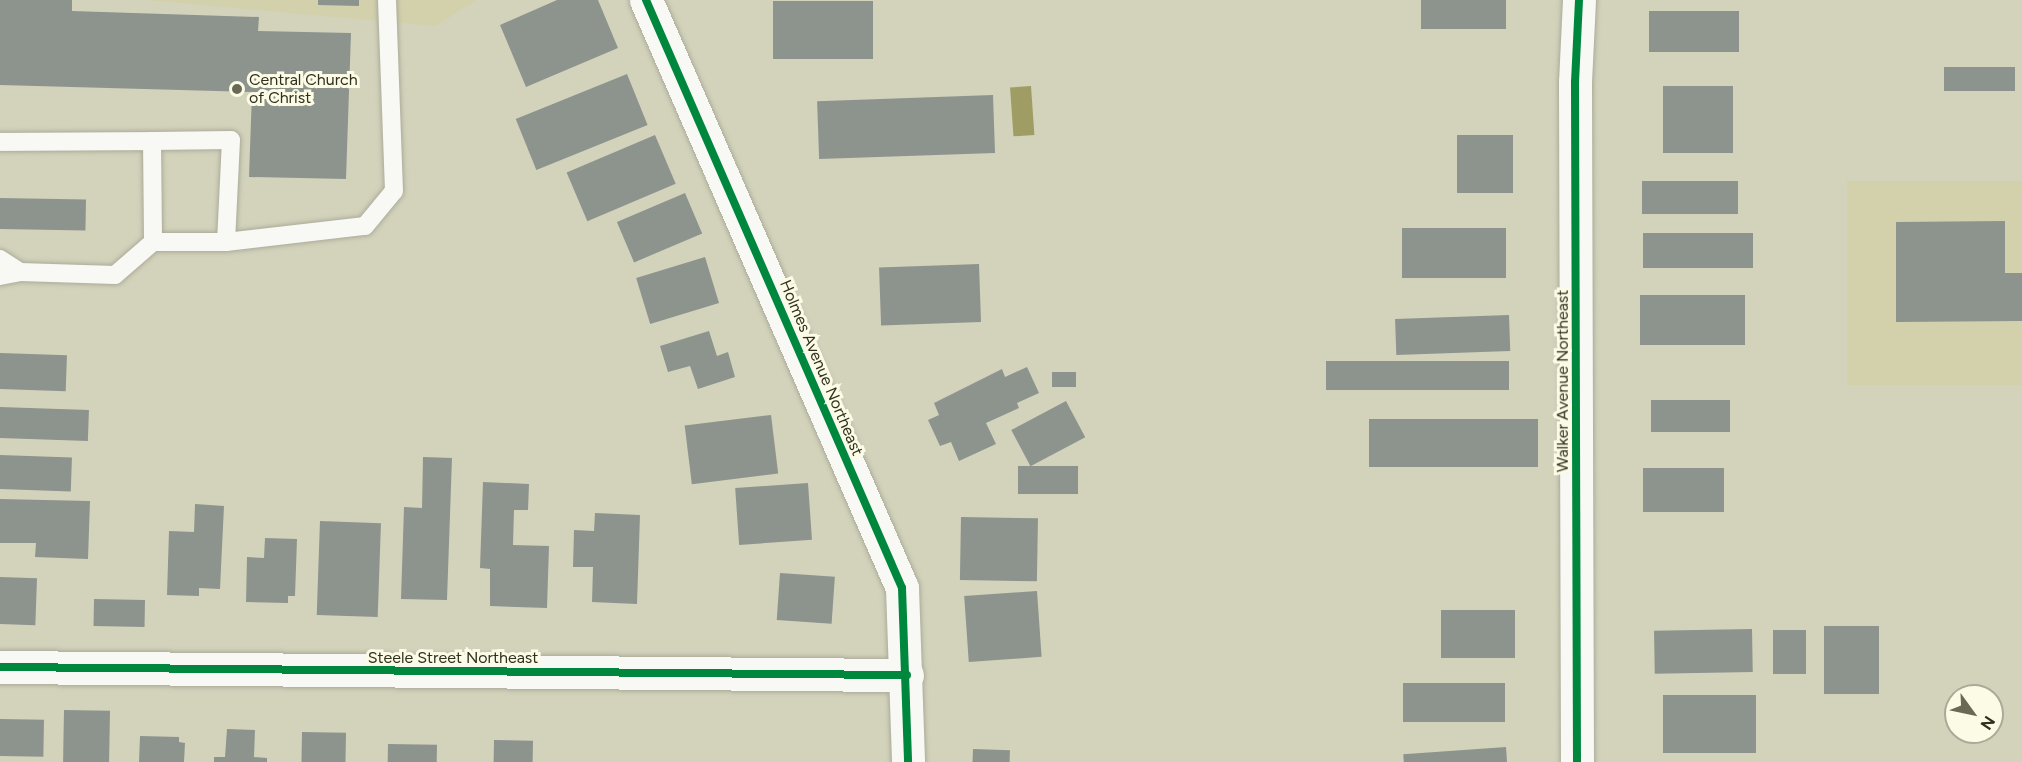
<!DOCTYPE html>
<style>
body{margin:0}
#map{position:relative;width:2022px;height:762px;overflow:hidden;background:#d3d3bc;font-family:Figtree,sans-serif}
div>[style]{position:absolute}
.built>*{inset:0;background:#d2d1ac;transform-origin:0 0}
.water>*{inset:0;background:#9f9d64;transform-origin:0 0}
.building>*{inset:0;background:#8d948e;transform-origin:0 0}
.roads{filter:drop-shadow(0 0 2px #abab99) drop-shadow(0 0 2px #abab99)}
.lane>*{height:18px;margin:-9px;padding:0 9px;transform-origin:9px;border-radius:9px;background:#f8f8f5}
.street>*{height:33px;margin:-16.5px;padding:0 16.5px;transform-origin:16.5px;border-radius:16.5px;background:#f8f8f5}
.secondary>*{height:33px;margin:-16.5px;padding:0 16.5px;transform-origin:16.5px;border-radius:16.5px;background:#f8f8f5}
.cycleway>*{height:8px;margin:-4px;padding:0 4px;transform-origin:4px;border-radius:4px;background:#00873e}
.dots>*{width:16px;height:16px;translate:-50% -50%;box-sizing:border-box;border:3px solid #fcfbe6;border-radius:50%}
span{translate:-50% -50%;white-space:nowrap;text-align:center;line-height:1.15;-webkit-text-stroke:6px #fcfbe6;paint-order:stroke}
.poi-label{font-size:16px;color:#30301f}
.left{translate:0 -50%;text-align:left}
.street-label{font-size:16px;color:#30301f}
.north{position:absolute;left:1944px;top:684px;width:60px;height:60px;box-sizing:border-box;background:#fcfbe6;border:2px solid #aaaa96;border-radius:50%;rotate:123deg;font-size:16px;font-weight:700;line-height:24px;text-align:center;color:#30301f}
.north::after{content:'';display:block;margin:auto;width:21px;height:27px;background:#696956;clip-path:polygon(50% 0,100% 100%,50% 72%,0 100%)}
</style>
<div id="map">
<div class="built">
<i style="clip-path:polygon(145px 0,476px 0,436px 26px)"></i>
<i style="left:2022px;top:181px;width:204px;height:175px;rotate:90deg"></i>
</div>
<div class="water">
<i style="left:1031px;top:86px;width:49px;height:21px;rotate:86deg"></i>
</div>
<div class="building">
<i style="clip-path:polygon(0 0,72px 0,72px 11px,259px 17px,258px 31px,351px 33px,346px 179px,249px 177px,252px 92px,0 85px)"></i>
<i style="clip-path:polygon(318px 0,359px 0,359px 6px,318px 5px)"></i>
<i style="clip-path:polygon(557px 0,598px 0,618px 48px,526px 87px,500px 25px)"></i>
<i style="left:1421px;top:0;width:85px;height:29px"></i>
<i style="left:873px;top:1px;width:58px;height:100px;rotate:90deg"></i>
<i style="left:1649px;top:11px;width:90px;height:41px"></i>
<i style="left:1944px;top:67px;width:71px;height:24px"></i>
<i style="left:627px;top:74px;width:55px;height:120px;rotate:68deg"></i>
<i style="left:1733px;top:86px;width:67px;height:70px;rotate:90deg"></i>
<i style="left:993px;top:95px;width:58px;height:176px;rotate:88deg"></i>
<i style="left:655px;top:135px;width:53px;height:96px;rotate:67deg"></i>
<i style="left:1513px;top:135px;width:58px;height:56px;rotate:90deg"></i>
<i style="left:1738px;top:181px;width:33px;height:96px;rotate:90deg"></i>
<i style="left:685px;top:193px;width:44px;height:74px;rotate:67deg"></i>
<i style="left:0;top:198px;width:86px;height:31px;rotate:1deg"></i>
<i style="clip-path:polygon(2005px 221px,2005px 273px,2022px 273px,2022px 321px,1896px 322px,1896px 222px)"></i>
<i style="left:1506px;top:228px;width:50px;height:104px;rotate:90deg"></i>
<i style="left:1643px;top:233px;width:110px;height:35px"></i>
<i style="left:705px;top:257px;width:48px;height:72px;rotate:73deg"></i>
<i style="left:979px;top:264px;width:58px;height:100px;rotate:88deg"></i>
<i style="left:1640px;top:295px;width:105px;height:50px"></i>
<i style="left:1509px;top:315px;width:36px;height:114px;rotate:88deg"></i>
<i style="clip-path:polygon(709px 331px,717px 356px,728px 352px,735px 377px,698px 389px,690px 366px,668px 372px,660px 346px)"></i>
<i style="left:0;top:353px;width:67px;height:36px;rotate:2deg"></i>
<i style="left:1509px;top:361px;width:29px;height:183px;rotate:90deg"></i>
<i style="clip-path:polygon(1027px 367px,1039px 393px,1017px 403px,1019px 408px,986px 423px,996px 444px,959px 461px,951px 442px,940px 446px,928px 420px,939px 415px,934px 403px,1002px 369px,1005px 377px)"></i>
<i style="left:1052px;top:372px;width:24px;height:15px"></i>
<i style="left:1651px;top:400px;width:79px;height:32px"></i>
<i style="left:1066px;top:401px;width:41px;height:62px;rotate:62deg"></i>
<i style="left:0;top:407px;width:89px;height:31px;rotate:2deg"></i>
<i style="left:771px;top:415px;width:59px;height:87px;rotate:83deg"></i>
<i style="left:1538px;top:419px;width:48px;height:169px;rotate:90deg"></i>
<i style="left:0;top:455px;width:72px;height:34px;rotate:2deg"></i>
<i style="clip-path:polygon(423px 457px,452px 458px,447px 600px,401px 599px,404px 507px,422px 508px)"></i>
<i style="left:1078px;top:466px;width:28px;height:60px;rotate:90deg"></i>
<i style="left:1643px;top:468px;width:81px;height:44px"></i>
<i style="clip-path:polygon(483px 482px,529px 484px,528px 510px,514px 510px,513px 545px,549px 546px,547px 608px,490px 606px,490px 569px,480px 568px)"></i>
<i style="left:808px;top:483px;width:57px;height:73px;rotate:86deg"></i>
<i style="clip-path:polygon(0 499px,90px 501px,88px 559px,35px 557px,36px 543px,0 543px)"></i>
<i style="clip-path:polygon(195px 504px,224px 506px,220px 589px,199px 588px,199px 596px,167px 595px,169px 531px,194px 532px)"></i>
<i style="clip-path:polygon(595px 513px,640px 515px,637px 604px,592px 602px,593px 567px,573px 567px,574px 530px,594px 531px)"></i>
<i style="left:961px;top:517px;width:77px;height:63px;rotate:1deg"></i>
<i style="left:320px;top:521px;width:61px;height:94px;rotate:2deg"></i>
<i style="clip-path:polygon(265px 538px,297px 539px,295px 596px,288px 596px,288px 603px,246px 602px,247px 557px,264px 558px)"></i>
<i style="left:780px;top:573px;width:55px;height:47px;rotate:4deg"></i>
<i style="left:0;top:577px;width:37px;height:47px;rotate:2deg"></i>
<i style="left:1037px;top:591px;width:66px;height:73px;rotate:86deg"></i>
<i style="left:94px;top:599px;width:51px;height:27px;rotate:1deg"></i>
<i style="left:1515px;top:610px;width:48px;height:74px;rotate:90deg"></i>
<i style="left:1879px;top:626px;width:68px;height:55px;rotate:90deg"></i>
<i style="left:1752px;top:629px;width:43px;height:98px;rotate:89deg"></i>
<i style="left:1773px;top:630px;width:33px;height:44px"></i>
<i style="left:1505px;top:683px;width:39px;height:102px;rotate:90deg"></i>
<i style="left:1756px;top:695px;width:58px;height:93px;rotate:90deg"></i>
<i style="left:64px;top:710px;width:46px;height:52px;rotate:1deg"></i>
<i style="left:0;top:719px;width:44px;height:37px;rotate:1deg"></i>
<i style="clip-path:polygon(227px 729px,255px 730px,254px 757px,267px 758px,267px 762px,214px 762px,214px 757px,225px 757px)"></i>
<i style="left:302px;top:732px;width:44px;height:30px;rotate:1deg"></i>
<i style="clip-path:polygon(140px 736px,179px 737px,179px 742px,185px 743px,184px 762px,139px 762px)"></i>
<i style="left:494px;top:740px;width:39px;height:22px;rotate:1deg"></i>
<i style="left:388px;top:744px;width:49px;height:18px;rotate:1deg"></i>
<i style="left:1506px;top:747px;width:15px;height:103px;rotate:86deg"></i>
<i style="left:973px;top:749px;width:37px;height:13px;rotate:2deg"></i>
</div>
<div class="roads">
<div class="lane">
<i style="left:152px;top:141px;width:79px;rotate:-0.7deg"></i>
<i style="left:231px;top:140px;width:102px;rotate:92.8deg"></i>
<i style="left:0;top:142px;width:152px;rotate:-0.4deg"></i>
<i style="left:152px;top:141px;width:101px;rotate:89.4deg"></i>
<i style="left:153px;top:242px;width:73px"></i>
<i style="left:226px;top:242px;width:140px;rotate:-6.6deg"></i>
<i style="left:365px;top:226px;width:45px;rotate:-50.4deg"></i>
<i style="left:394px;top:191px;width:191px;rotate:-92.1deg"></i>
<i style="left:0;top:259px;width:24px;rotate:33deg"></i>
<i style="left:0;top:276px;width:20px;rotate:-11deg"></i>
<i style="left:20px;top:272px;width:95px;rotate:1.8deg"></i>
<i style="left:115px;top:275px;width:50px;rotate:-41deg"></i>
</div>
<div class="street">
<i style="left:0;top:667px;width:907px;rotate:0.51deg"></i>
<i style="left:1577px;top:762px;width:680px;rotate:-90.17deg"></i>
<i style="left:1575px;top:82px;width:82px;rotate:-87.2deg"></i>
</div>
<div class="secondary">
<i style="left:646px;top:0;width:641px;rotate:66.47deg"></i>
<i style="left:902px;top:588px;width:174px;rotate:88deg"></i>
</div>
</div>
<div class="cycleway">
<i style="left:646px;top:0;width:641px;rotate:66.47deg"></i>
<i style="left:902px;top:588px;width:174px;rotate:88deg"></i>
<i style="left:0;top:667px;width:907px;rotate:0.51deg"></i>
<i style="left:1577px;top:762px;width:680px;rotate:-90.17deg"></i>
<i style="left:1575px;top:82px;width:82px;rotate:-87.2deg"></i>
</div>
<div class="dots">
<i style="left:237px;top:89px;background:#696956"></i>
</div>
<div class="poi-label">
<span class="left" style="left:249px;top:89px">Central Church<br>of Christ</span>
</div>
<div class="street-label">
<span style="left:821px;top:368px;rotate:67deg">Holmes Avenue Northeast</span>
<span style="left:1563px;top:381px;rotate:-90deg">Walker Avenue Northeast</span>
<span style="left:453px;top:658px">Steele Street Northeast</span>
</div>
<div class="north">N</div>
</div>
